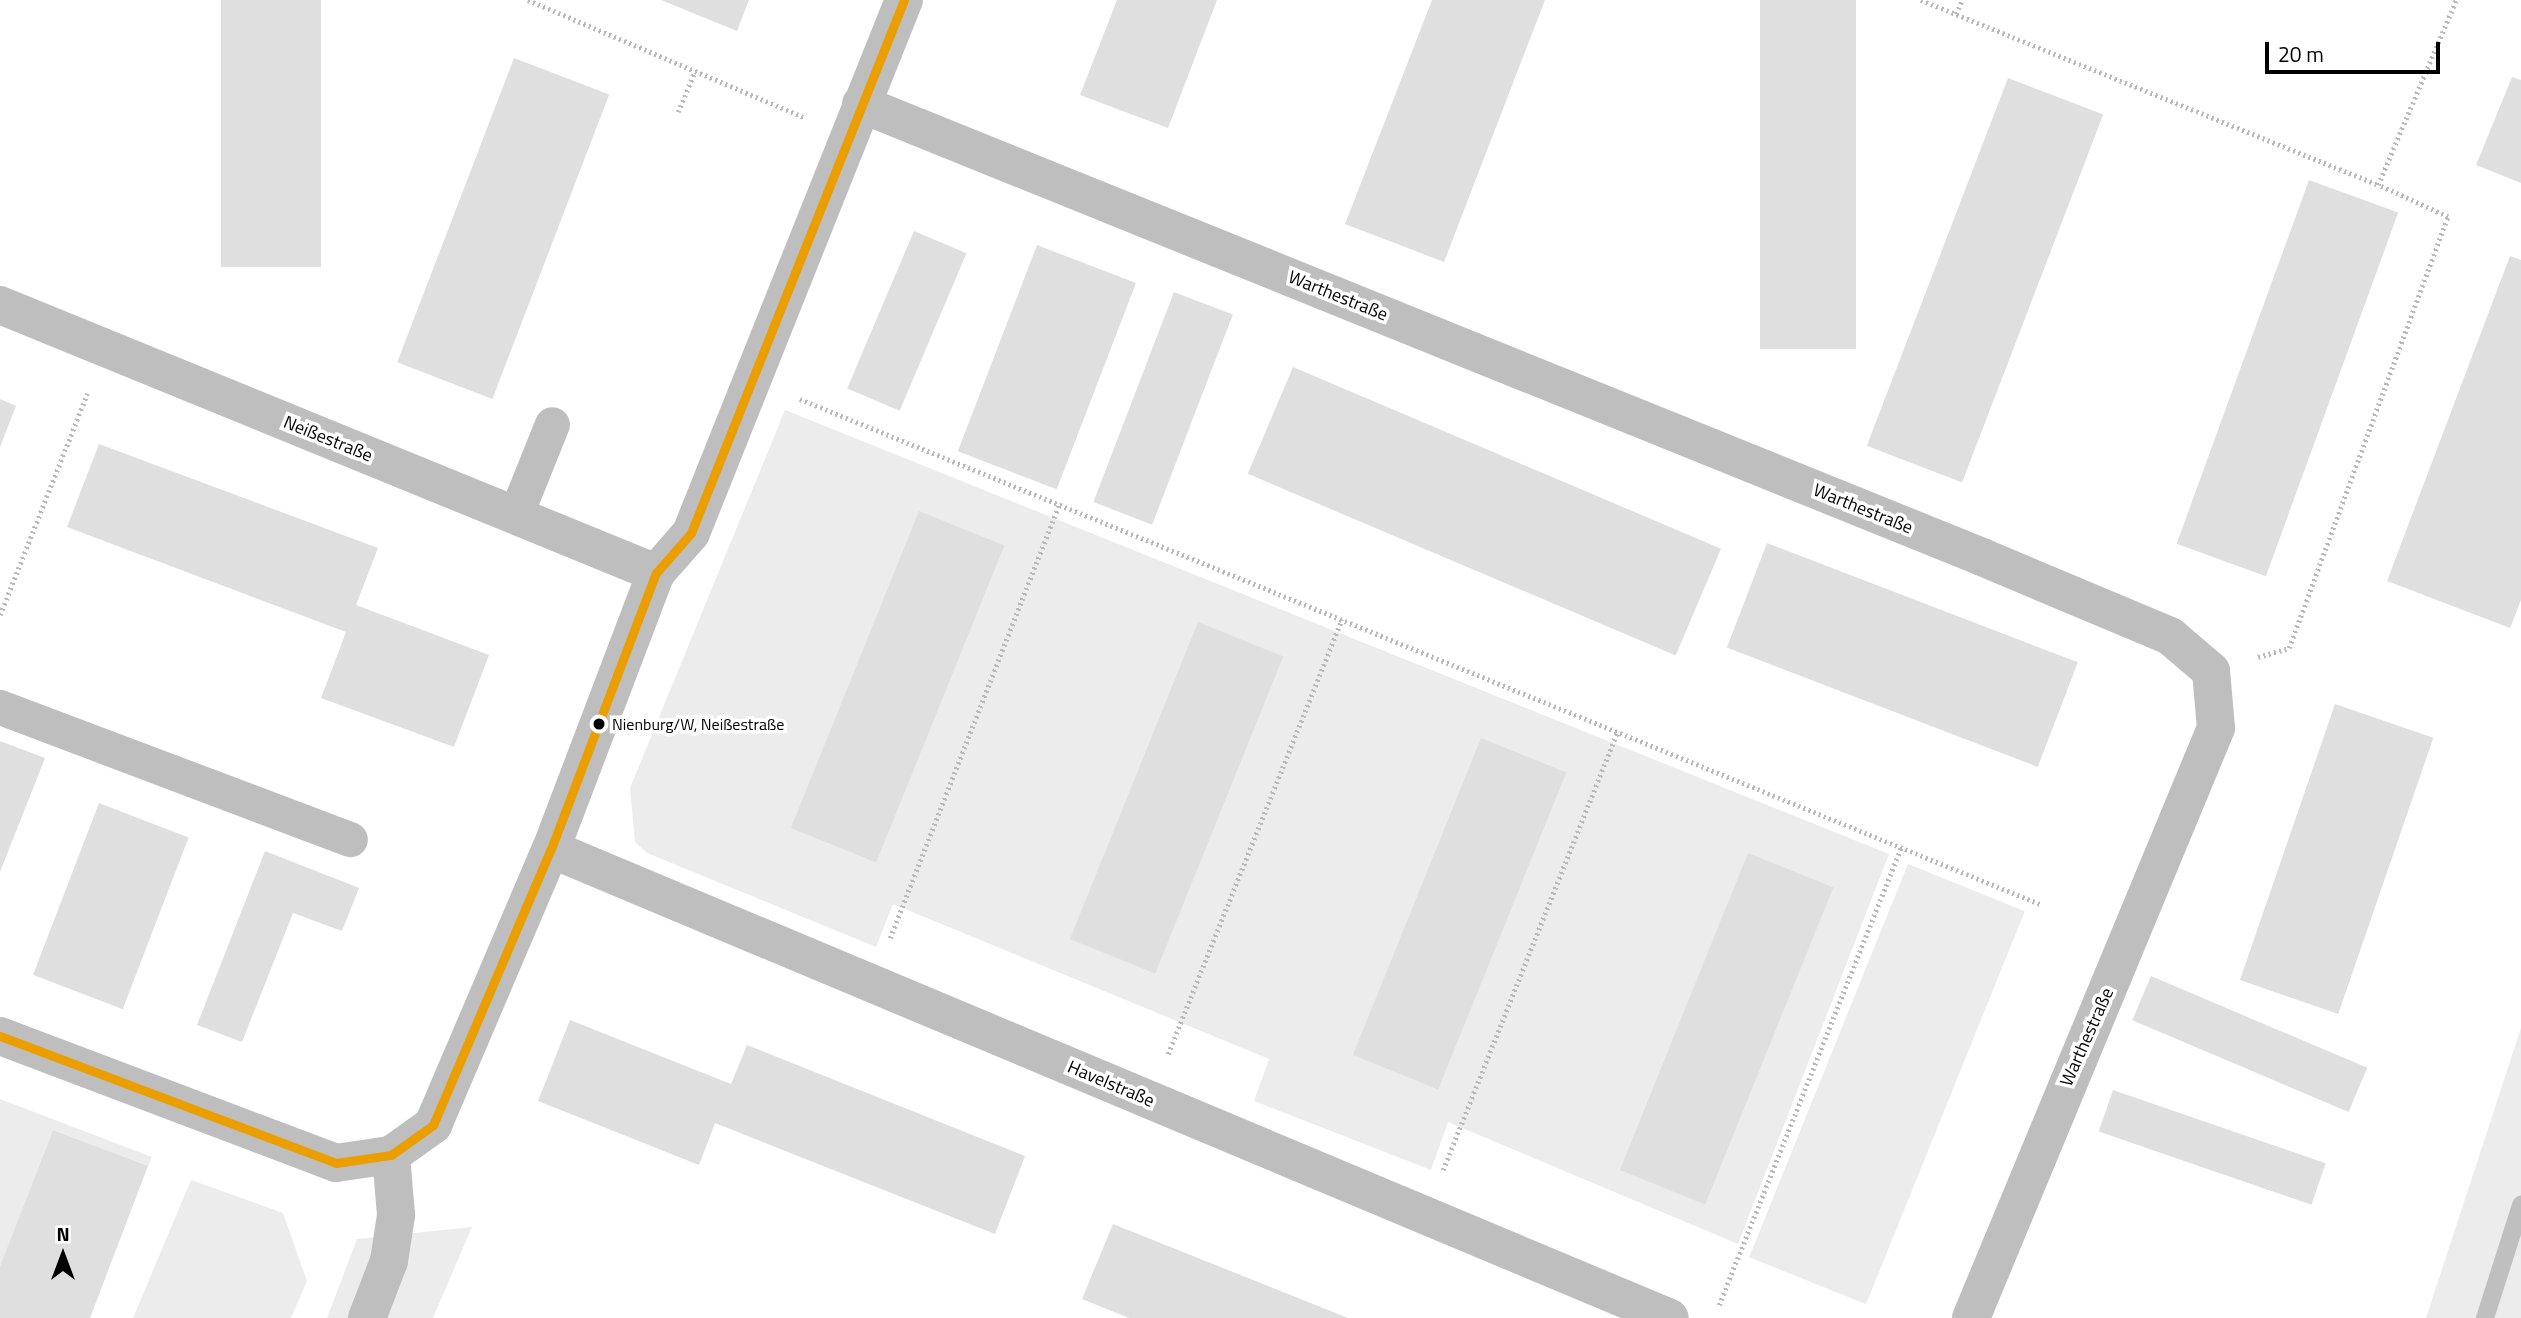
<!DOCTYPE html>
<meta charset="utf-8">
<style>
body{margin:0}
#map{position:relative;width:2521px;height:1318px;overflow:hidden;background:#fff;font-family:"Titillium Web",sans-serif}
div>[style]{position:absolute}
.green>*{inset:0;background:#ececec;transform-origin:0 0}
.stream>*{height:18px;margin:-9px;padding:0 9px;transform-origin:9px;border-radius:9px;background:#bfbfbf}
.building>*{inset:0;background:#dfdfdf;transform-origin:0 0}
.path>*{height:4.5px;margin-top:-2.25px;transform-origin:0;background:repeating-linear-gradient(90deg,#b9b9b9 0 2px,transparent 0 5.5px)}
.service>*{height:35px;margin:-17.5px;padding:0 17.5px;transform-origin:17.5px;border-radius:17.5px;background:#bebebe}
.minor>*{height:38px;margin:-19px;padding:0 19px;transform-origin:19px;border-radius:19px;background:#bebebe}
.bus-1>*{height:9px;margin:-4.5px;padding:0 4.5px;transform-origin:4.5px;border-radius:4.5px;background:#eb9e00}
.dots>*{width:19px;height:19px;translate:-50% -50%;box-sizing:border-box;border:4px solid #fff;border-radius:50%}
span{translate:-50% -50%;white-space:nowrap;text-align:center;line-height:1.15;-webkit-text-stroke:7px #fff;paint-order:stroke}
.bus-label{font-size:16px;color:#000}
.left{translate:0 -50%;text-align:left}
.street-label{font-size:18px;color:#000}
.north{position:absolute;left:28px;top:1220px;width:70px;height:70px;-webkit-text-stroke:5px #fff;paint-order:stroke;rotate:0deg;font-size:19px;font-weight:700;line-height:28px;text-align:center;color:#000}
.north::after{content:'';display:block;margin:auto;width:24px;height:32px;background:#000;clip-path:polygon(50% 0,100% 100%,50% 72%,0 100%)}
.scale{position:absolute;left:2265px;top:42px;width:175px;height:32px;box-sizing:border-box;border:4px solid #000;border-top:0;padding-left:9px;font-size:21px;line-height:24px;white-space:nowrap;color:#000;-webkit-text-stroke:5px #fff;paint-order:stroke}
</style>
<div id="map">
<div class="green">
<i style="clip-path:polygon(785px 410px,1889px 854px,1738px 1244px,1448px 1122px,1431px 1170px,1254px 1101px,1269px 1059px,893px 904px,876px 947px,647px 853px,635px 842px,630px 788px)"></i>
<i style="left:1908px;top:864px;width:126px;height:424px;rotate:22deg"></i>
<i style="clip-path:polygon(2521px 1028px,2521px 1318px,2426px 1318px)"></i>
<i style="clip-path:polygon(0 1099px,152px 1157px,148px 1166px,53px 1130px,0 1266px)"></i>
<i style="clip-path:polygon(191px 1180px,283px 1213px,307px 1281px,291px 1318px,133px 1318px)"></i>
<i style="clip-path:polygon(472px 1227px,433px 1318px,327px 1318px,357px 1239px)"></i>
</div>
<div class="stream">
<i style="left:2485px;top:1318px;width:119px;rotate:-72.3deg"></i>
</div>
<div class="building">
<i style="left:221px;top:0;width:100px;height:267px"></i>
<i style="clip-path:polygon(661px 0,749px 0,737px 31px)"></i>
<i style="clip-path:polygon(1117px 0,1217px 0,1168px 128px,1080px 95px)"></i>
<i style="clip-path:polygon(1432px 0,1545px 0,1444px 262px,1345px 224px)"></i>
<i style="left:1760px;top:0;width:96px;height:349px"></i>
<i style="left:514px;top:58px;width:102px;height:326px;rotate:21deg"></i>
<i style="clip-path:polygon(2512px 77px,2521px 80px,2521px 183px,2476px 165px)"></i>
<i style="left:2008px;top:78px;width:102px;height:394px;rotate:21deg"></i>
<i style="left:2309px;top:180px;width:95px;height:387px;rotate:20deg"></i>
<i style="left:914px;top:231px;width:57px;height:171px;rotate:23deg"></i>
<i style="left:1037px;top:245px;width:106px;height:221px;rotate:21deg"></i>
<i style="clip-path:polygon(2510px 256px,2521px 260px,2521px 600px,2510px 628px,2387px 581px)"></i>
<i style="left:1174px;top:292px;width:63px;height:225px;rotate:21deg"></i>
<i style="left:1293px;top:367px;width:465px;height:116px;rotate:23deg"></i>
<i style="clip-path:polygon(0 399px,16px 406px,0 447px)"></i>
<i style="clip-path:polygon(99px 444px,378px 548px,356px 605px,489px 655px,454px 747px,321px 698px,346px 632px,67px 527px)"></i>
<i style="left:919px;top:511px;width:92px;height:342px;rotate:22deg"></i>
<i style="left:1767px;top:543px;width:333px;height:112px;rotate:21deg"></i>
<i style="left:1198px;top:622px;width:92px;height:342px;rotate:22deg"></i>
<i style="left:2335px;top:704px;width:104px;height:292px;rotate:19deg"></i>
<i style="left:1481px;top:738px;width:92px;height:342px;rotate:22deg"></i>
<i style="clip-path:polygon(0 741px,45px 758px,0 872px)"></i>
<i style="left:99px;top:803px;width:96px;height:184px;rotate:21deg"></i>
<i style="clip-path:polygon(265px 851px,359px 888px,342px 931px,293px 913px,242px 1042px,197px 1025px)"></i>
<i style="left:1748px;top:853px;width:92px;height:342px;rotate:22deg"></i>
<i style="left:2151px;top:976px;width:235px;height:48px;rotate:23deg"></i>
<i style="clip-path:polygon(570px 1020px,731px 1084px,747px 1045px,1025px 1156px,995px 1234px,715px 1123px,699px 1165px,538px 1101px)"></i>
<i style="left:2113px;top:1090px;width:225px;height:44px;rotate:19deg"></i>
<i style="clip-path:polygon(53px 1130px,148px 1166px,90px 1318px,0 1318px,0 1266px)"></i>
<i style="clip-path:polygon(1113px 1224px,1348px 1318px,1129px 1318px,1082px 1299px)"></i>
</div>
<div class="path">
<i style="left:528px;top:0;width:300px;rotate:23deg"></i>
<i style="left:1921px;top:0;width:493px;rotate:22deg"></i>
<i style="left:1956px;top:14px;width:15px;rotate:-67deg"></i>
<i style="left:678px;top:112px;width:44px;rotate:-67.5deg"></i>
<i style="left:800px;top:399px;width:1339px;rotate:22.16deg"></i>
<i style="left:0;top:615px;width:238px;rotate:-68.5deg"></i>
<i style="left:2258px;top:657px;width:32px;rotate:-16deg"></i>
<i style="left:2289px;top:648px;width:459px;rotate:-69.8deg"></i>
<i style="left:2448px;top:217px;width:77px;rotate:-155.4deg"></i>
<i style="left:2378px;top:185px;width:201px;rotate:-67.1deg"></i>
<i style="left:890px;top:938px;width:465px;rotate:-68.7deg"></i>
<i style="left:1168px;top:1054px;width:468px;rotate:-68.2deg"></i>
<i style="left:1443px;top:1170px;width:471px;rotate:-68.3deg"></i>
<i style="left:1719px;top:1305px;width:492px;rotate:-68.3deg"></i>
</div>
<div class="service">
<i style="left:515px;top:516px;width:99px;rotate:-68.1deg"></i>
<i style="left:0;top:707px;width:374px;rotate:20.7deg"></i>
</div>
<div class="minor">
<i style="left:861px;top:104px;width:1209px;rotate:22deg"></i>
<i style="left:1982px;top:557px;width:204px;rotate:22.8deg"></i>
<i style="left:2170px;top:636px;width:54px;rotate:40.5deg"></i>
<i style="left:2211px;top:671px;width:57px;rotate:85deg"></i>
<i style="left:2216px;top:728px;width:639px;rotate:112.55deg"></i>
<i style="left:0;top:305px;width:709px;rotate:22.22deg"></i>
<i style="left:551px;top:849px;width:1213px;rotate:22.74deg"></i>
<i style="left:0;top:1036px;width:359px;rotate:20.7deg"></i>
<i style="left:336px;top:1163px;width:56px;rotate:-8.3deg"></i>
<i style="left:391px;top:1155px;width:52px;rotate:-35.5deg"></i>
<i style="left:433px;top:1125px;width:300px;rotate:-66.9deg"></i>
<i style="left:551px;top:849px;width:295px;rotate:-69.2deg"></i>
<i style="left:656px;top:573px;width:53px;rotate:-48.8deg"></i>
<i style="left:691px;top:533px;width:574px;rotate:-68.22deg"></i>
<i style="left:367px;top:1318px;width:61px;rotate:-68.9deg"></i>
<i style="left:389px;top:1261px;width:47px;rotate:-81.3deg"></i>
<i style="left:396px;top:1215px;width:60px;rotate:-94.8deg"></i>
</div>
<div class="bus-1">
<i style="left:0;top:1036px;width:359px;rotate:20.7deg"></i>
<i style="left:336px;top:1163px;width:56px;rotate:-8.3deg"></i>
<i style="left:391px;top:1155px;width:52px;rotate:-35.5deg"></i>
<i style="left:433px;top:1125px;width:300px;rotate:-66.9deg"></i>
<i style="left:551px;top:849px;width:295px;rotate:-69.2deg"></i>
<i style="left:656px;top:573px;width:53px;rotate:-48.8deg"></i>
<i style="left:691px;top:533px;width:574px;rotate:-68.22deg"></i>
</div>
<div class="dots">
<i style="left:599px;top:724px;background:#000"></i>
</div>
<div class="bus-label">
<span class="left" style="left:612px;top:724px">Nienburg/W, Neißestraße</span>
</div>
<div class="street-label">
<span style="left:1338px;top:296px;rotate:22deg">Warthestraße</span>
<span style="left:328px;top:439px;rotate:22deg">Neißestraße</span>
<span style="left:1863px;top:509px;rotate:22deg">Warthestraße</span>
<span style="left:2087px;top:1037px;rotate:-66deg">Warthestraße</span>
<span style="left:1111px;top:1084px;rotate:23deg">Havelstraße</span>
</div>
<div class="north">N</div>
<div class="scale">20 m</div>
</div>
